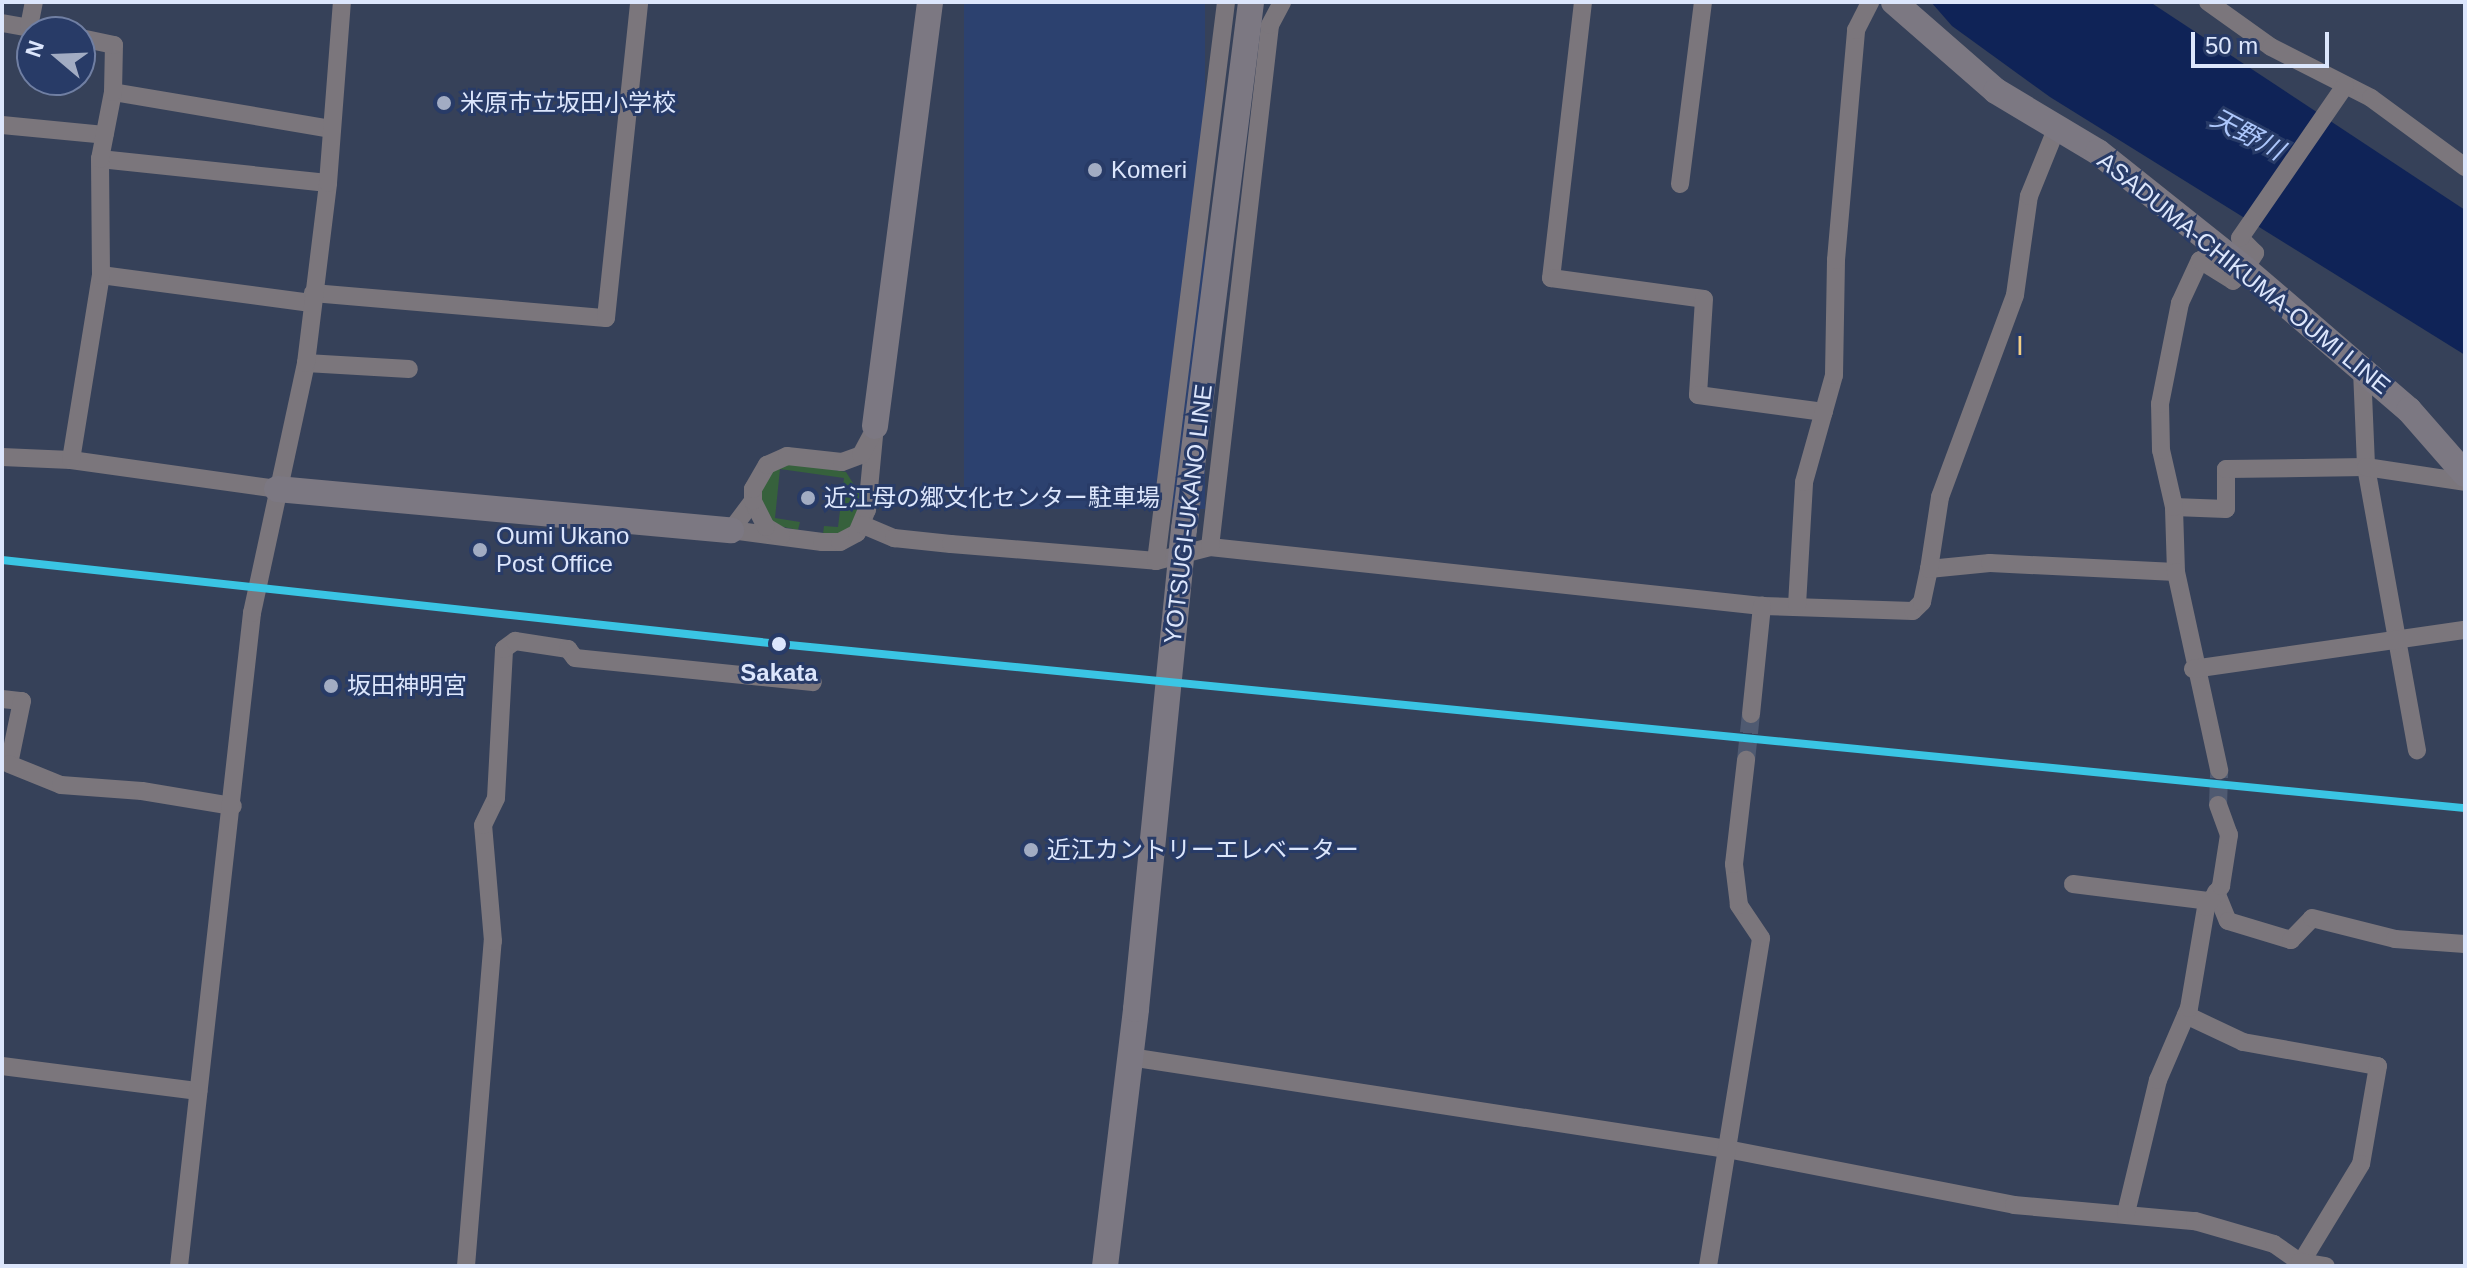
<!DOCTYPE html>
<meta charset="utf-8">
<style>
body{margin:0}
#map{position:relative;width:2467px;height:1268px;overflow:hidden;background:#364159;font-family:Arial,"Noto Sans JP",sans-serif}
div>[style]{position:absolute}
.built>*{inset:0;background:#2c416f;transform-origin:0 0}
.green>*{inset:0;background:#36613c}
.water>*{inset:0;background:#0f2357}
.street-tunnel>*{height:18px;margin-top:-9px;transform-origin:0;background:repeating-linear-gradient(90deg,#4f5a71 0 18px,transparent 0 27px)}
.street>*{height:18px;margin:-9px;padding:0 9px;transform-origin:9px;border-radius:9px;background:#7b767c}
.secondary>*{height:26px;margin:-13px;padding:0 13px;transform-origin:13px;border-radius:13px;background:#7c7882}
.secondary-bridge>*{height:26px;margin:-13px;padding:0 13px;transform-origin:13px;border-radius:13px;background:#7c7882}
.rail-1>*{height:8px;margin:-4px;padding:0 4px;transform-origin:4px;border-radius:4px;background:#3ac5e4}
.dots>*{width:22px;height:22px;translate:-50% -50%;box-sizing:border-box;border:4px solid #283b67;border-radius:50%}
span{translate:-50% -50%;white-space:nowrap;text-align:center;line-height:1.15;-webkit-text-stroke:6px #283b67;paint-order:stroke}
.poi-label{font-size:24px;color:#dce6fc}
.left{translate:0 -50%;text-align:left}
.street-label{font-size:24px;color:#dce6fc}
.stop-label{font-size:24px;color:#dce6fc;font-weight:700}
.water-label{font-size:26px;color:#adc7fc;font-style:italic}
.quarter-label{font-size:28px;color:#f2ce85;letter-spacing:2px}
.frame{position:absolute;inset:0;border:4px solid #dce6fc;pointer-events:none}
.north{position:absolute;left:16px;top:16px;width:80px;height:80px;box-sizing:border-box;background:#283b67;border:2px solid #707fa3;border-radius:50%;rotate:289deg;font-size:22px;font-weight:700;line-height:32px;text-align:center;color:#dce6fc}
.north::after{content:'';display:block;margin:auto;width:28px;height:36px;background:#a2acc3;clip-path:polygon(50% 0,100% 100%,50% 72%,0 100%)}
.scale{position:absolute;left:2191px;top:32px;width:138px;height:36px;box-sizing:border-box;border:4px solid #dce6fc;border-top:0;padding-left:10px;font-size:24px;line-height:28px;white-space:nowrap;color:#dce6fc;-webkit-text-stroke:6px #283b67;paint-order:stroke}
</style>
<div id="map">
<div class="built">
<i style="left:964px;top:2px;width:241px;height:507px"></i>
</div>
<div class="green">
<i style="clip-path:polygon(786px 462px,846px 472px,861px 496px,854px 524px,843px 533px,823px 534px,824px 526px,838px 527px,844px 478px,780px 469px,775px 518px,800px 522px,798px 530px,774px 525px,761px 510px,762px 480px)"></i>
</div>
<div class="water">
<i style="clip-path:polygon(1931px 2px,2150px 2px,2465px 210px,2465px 355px,2050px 97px,1952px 26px)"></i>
</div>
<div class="street-tunnel">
<i style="left:1746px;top:760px;width:46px;rotate:-83.8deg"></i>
<i style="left:2218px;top:805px;width:35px;rotate:-88deg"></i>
</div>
<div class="street">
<i style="left:1583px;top:2px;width:278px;rotate:96.6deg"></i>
<i style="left:1551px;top:278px;width:154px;rotate:7.8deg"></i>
<i style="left:1704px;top:299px;width:96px;rotate:93.6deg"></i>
<i style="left:1698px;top:395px;width:127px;rotate:7.7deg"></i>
<i style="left:2208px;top:2px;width:77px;rotate:35.5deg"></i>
<i style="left:2271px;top:47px;width:112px;rotate:27deg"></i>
<i style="left:2371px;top:98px;width:117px;rotate:36.3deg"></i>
<i style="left:2px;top:23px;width:52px;rotate:10deg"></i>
<i style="left:29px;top:27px;width:25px;rotate:-79deg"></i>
<i style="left:113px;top:92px;width:222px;rotate:9.6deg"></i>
<i style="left:2px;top:125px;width:103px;rotate:5.5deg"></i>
<i style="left:100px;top:159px;width:229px;rotate:6deg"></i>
<i style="left:1680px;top:184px;width:183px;rotate:-82.8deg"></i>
<i style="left:101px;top:275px;width:212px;rotate:7.6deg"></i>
<i style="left:313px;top:293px;width:294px;rotate:4.9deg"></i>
<i style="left:606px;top:318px;width:318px;rotate:-84deg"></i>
<i style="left:306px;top:363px;width:103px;rotate:3.3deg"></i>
<i style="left:2362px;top:370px;width:97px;rotate:87.6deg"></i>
<i style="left:2366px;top:467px;width:288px;rotate:79.8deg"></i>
<i style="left:2px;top:457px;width:69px;rotate:2.5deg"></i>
<i style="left:71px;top:460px;width:208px;rotate:8deg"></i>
<i style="left:71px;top:460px;width:187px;rotate:-80.8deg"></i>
<i style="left:101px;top:275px;width:116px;rotate:-90.5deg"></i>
<i style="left:100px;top:159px;width:68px;rotate:-79deg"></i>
<i style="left:113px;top:92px;width:47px;rotate:-88.8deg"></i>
<i style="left:114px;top:45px;width:35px;rotate:-168deg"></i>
<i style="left:753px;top:501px;width:36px;rotate:127deg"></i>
<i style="left:731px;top:530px;width:92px;rotate:7.5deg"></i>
<i style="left:822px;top:542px;width:18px"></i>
<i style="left:840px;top:542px;width:19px;rotate:-28deg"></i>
<i style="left:857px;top:533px;width:25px;rotate:-67deg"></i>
<i style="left:867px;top:510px;width:84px;rotate:-84.6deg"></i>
<i style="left:2174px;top:507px;width:52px;rotate:2.2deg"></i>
<i style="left:2226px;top:509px;width:40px;rotate:-90deg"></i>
<i style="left:2226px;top:469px;width:140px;rotate:-0.8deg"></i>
<i style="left:2366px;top:467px;width:100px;rotate:8.6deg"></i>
<i style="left:863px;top:525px;width:34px;rotate:23deg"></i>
<i style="left:894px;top:538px;width:57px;rotate:6deg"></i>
<i style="left:951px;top:544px;width:206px;rotate:4.7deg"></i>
<i style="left:1156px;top:561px;width:56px;rotate:-14.5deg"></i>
<i style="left:1210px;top:547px;width:555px;rotate:6.1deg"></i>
<i style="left:1762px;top:606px;width:151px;rotate:1.9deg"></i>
<i style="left:1913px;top:611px;width:13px;rotate:-45deg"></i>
<i style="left:1922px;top:602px;width:34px;rotate:-78deg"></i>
<i style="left:1929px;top:569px;width:61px;rotate:-5.6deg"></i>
<i style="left:1990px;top:563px;width:186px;rotate:2.8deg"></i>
<i style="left:2176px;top:572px;width:65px;rotate:-91.8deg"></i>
<i style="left:2174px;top:507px;width:58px;rotate:-102.8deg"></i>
<i style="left:2161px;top:450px;width:46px;rotate:-91.2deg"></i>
<i style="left:2160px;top:404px;width:103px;rotate:-78.8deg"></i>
<i style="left:2180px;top:303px;width:47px;rotate:-65.1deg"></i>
<i style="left:2200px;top:260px;width:39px;rotate:32deg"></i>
<i style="left:2233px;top:281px;width:17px;rotate:-45deg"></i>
<i style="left:2245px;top:269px;width:19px;rotate:-58deg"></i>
<i style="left:2255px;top:253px;width:21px;rotate:-135deg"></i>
<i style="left:2240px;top:238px;width:185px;rotate:-55.4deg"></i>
<i style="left:781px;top:536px;width:17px;rotate:-149deg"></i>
<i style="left:766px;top:527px;width:29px;rotate:-117deg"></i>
<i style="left:753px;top:501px;width:12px;rotate:-90deg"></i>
<i style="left:753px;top:489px;width:28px;rotate:-60deg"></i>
<i style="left:767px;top:465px;width:22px;rotate:-24deg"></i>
<i style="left:787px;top:456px;width:55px;rotate:6.2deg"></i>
<i style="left:842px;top:462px;width:20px;rotate:-20deg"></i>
<i style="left:861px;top:455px;width:21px;rotate:-62deg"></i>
<i style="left:1210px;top:547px;width:525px;rotate:-83.44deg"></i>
<i style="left:1270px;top:25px;width:26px;rotate:-62deg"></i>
<i style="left:1156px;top:561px;width:563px;rotate:-82.86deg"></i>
<i style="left:1929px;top:569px;width:73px;rotate:-81.3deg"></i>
<i style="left:1940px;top:497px;width:215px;rotate:-69.6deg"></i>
<i style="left:2015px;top:295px;width:100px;rotate:-82deg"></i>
<i style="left:2029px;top:196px;width:74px;rotate:-67.9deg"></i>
<i style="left:2176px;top:572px;width:203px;rotate:77.7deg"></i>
<i style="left:1797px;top:605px;width:123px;rotate:-86.7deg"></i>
<i style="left:1804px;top:482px;width:111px;rotate:-74.3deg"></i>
<i style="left:1834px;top:375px;width:115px;rotate:-89deg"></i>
<i style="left:1836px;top:260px;width:231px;rotate:-85deg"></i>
<i style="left:1856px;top:30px;width:31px;rotate:-63deg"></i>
<i style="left:2193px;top:669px;width:275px;rotate:-8.2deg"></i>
<i style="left:2px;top:699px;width:20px;rotate:6deg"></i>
<i style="left:22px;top:701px;width:64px;rotate:101.7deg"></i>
<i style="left:9px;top:764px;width:56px;rotate:22deg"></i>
<i style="left:61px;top:785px;width:81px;rotate:4.2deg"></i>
<i style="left:142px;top:791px;width:92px;rotate:9.4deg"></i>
<i style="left:1751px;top:714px;width:109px;rotate:-84.2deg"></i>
<i style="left:2073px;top:884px;width:138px;rotate:7.1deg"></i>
<i style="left:2216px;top:892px;width:31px;rotate:68deg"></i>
<i style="left:2228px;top:921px;width:66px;rotate:16.8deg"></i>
<i style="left:2291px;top:940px;width:30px;rotate:-46deg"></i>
<i style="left:2312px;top:918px;width:86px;rotate:14.2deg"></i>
<i style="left:2395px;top:939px;width:70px;rotate:4.1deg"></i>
<i style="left:2186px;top:1015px;width:63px;rotate:25.3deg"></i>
<i style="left:2243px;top:1042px;width:137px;rotate:10.1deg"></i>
<i style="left:2378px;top:1066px;width:99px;rotate:99.8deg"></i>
<i style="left:2361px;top:1164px;width:119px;rotate:121.3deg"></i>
<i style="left:1130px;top:1057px;width:604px;rotate:8.76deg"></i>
<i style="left:1727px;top:1149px;width:292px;rotate:11deg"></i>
<i style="left:2014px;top:1205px;width:182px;rotate:5.1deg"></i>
<i style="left:2195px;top:1221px;width:82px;rotate:16.2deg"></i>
<i style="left:2274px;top:1244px;width:32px;rotate:35deg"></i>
<i style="left:2300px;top:1262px;width:26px;rotate:9deg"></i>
<i style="left:2px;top:1066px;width:198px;rotate:7.3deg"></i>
<i style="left:2126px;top:1213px;width:137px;rotate:-76.5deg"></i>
<i style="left:2158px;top:1080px;width:78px;rotate:-66.7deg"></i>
<i style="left:2189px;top:1008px;width:102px;rotate:-80.4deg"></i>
<i style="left:2206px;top:907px;width:26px;rotate:-54deg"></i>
<i style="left:2221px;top:886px;width:52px;rotate:-81.1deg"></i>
<i style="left:2229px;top:835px;width:32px;rotate:-110deg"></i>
<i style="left:179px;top:1266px;width:657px;rotate:-83.62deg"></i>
<i style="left:252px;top:613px;width:256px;rotate:-77.8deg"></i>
<i style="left:306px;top:363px;width:181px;rotate:-83deg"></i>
<i style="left:328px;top:183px;width:182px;rotate:-85.6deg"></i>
<i style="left:466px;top:1266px;width:326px;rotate:-85.3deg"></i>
<i style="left:493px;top:941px;width:116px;rotate:-94.9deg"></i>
<i style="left:483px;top:825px;width:30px;rotate:-64deg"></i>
<i style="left:496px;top:798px;width:149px;rotate:-86.9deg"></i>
<i style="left:504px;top:649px;width:14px;rotate:-36deg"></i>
<i style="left:515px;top:641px;width:54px;rotate:8.6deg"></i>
<i style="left:568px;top:649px;width:11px;rotate:52deg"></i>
<i style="left:575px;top:658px;width:239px;rotate:5.8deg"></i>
<i style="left:1708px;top:1266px;width:332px;rotate:-80.8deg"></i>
<i style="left:1761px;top:938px;width:40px;rotate:-124deg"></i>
<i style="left:1739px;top:905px;width:41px;rotate:-97deg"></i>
<i style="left:1734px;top:864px;width:105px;rotate:-83.4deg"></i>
</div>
<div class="secondary">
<i style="left:1894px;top:2px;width:135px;rotate:41.1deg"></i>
<i style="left:1996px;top:91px;width:119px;rotate:30.9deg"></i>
<i style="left:2098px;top:152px;width:188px;rotate:38.5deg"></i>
<i style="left:2245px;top:269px;width:216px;rotate:40.7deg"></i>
<i style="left:2409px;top:410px;width:85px;rotate:48.8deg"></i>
<i style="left:875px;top:426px;width:428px;rotate:-82.6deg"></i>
<i style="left:277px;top:489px;width:456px;rotate:5.2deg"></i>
<i style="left:1184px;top:529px;width:531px;rotate:-82.75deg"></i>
<i style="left:1105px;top:1266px;width:259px;rotate:-83.1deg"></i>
</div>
<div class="secondary-bridge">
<i style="left:1136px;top:1009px;width:482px;rotate:-84.3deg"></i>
</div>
<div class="rail-1">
<i style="left:2px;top:560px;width:782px;rotate:6.17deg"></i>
<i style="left:779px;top:644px;width:1694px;rotate:5.56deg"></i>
</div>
<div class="dots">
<i style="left:444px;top:103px;background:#a2acc3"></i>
<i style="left:1095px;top:170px;background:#a2acc3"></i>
<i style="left:808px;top:498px;background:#a2acc3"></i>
<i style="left:480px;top:550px;background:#a2acc3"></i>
<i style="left:779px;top:644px;background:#dce6fc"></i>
<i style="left:331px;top:686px;background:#a2acc3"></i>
<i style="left:1031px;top:850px;background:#a2acc3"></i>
</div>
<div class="poi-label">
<span class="left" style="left:460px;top:103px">米原市立坂田小学校</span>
<span class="left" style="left:1111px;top:170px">Komeri</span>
<span class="left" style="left:824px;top:498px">近江母の郷文化センター駐車場</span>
<span class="left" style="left:496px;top:550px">Oumi Ukano<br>Post Office</span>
<span class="left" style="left:347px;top:686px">坂田神明宮</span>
<span class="left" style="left:1047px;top:850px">近江カントリーエレベーター</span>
</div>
<div class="street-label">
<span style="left:2244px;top:273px;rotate:39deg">ASADUMA-CHIKUMA-OUMI LINE</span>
<span style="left:1188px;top:514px;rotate:-83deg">YOTSUGI-UKANO LINE</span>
</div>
<div class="stop-label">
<span style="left:779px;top:673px">Sakata</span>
</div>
<div class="water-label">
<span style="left:2247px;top:135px;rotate:28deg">天野川</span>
</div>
<div class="quarter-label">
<span style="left:2021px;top:346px">I</span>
</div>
<div class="frame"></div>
<div class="north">N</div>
<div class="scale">50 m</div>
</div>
